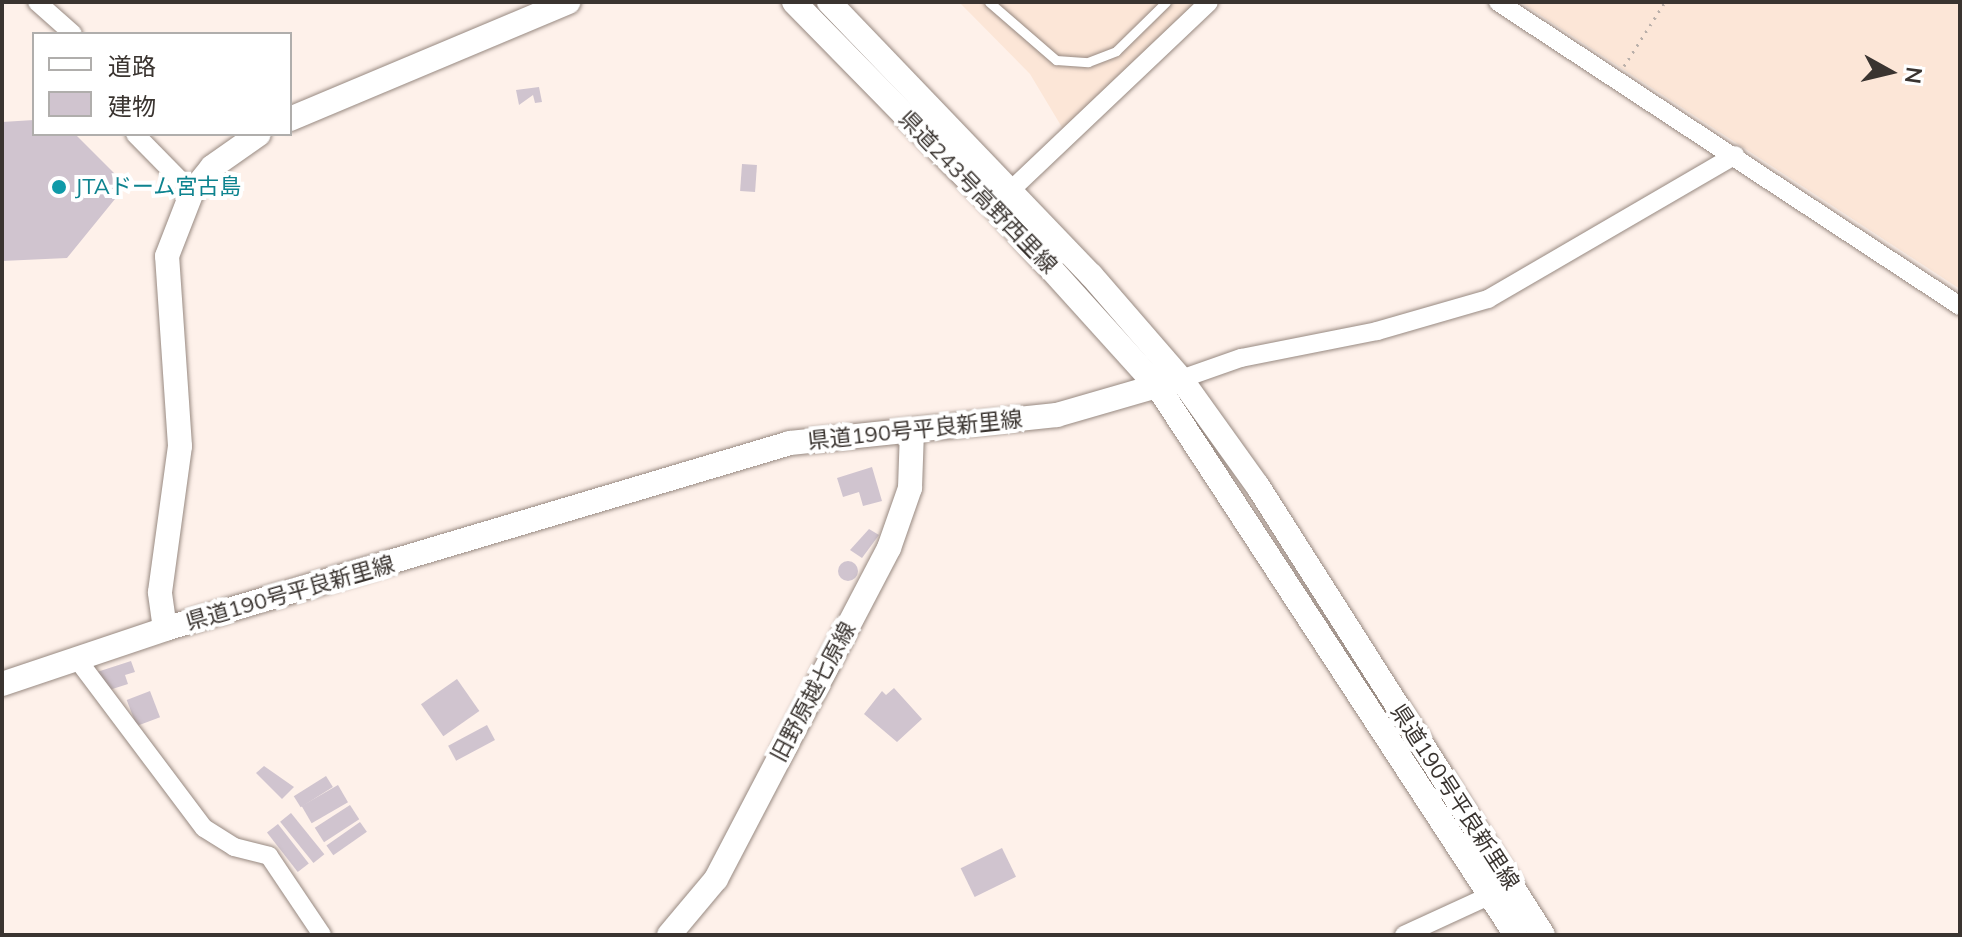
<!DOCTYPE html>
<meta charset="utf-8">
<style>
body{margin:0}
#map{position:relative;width:1962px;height:937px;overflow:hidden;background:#fef1ea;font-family:Mulish,"Noto Sans JP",sans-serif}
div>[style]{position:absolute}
.built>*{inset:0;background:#fce6d7}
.building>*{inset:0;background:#d0c4cf;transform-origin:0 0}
.round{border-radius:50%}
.path>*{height:3px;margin-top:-1.5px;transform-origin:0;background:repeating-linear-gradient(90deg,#b9afa9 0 2px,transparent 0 8px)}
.roads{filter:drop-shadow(0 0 2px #978981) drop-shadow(0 0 2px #978981)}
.lane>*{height:9px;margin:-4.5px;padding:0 4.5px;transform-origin:4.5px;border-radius:4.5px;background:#fff}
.street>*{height:18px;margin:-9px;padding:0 9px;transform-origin:9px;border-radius:9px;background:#fff}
.secondary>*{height:24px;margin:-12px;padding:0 12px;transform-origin:12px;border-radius:12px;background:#fff}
.dots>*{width:22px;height:22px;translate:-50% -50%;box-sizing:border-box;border:4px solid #fff;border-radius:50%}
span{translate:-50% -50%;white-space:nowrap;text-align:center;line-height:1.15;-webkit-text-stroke:8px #fff;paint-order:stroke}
.culture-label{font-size:22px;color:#0d838f}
.left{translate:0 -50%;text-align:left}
.street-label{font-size:22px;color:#3a3430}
.frame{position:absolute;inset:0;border:4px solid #3a3430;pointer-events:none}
.legend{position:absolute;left:32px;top:32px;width:260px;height:104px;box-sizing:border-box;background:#fff;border:2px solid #b0aeac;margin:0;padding:10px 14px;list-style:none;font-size:24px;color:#3a3430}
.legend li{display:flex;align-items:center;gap:16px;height:40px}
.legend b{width:40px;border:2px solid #b0aeac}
.north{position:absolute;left:1850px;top:32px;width:80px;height:80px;-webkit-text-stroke:6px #fff;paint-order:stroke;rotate:98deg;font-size:22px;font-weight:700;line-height:32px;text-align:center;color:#3a3430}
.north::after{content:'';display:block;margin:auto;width:28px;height:36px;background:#3a3430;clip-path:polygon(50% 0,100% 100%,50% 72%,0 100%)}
</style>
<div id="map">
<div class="built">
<i style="clip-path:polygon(959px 2px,1199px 2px,1063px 129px,1030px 74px)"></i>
<i style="clip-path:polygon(1520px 2px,1960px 2px,1960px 289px)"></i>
</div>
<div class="building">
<i style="clip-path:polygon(539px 87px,542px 102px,535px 103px,533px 95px,519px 105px,516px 90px)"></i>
<i style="clip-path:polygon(34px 120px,34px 134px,75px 134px,116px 175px,115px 199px,67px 258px,2px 261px,2px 122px)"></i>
<i style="left:742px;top:164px;width:15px;height:27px;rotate:4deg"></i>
<i style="clip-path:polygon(872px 467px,882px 501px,863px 506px,859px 492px,843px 497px,837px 478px)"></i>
<i style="clip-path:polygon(869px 529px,879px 535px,862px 558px,850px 550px)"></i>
<i class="round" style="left:838px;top:561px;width:20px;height:20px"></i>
<i style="clip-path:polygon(131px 661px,135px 672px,125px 675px,128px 684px,103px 692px,97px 672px)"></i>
<i style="left:457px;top:679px;width:39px;height:44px;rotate:55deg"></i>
<i style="clip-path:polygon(894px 688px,922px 719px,897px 742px,864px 714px,882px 691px,886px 695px)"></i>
<i style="left:150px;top:691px;width:28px;height:25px;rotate:69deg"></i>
<i style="left:487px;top:725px;width:17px;height:44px;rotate:62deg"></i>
<i style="clip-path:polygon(264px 766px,294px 787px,282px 799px,256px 773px)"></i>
<i style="left:326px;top:776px;width:13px;height:38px;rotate:58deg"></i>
<i style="left:338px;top:785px;width:20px;height:42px;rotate:60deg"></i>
<i style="left:350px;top:805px;width:17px;height:42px;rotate:57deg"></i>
<i style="left:291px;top:813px;width:53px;height:14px;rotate:51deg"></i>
<i style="left:360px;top:822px;width:12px;height:41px;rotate:55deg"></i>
<i style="left:278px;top:824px;width:50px;height:14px;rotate:52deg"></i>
<i style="left:1002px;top:848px;width:32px;height:46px;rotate:64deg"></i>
</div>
<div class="path">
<i style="left:1624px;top:66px;width:76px;rotate:-57.4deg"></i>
</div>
<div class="roads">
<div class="lane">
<i style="left:989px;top:2px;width:89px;rotate:40.9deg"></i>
<i style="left:1056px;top:60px;width:32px;rotate:4deg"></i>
<i style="left:1088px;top:62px;width:30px;rotate:-21deg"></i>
<i style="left:1116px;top:51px;width:70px;rotate:-44.4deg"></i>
</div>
<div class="street">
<i style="left:37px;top:2px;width:48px;rotate:41.6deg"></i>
<i style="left:1498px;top:2px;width:553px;rotate:33.35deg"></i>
<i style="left:135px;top:134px;width:81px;rotate:45.5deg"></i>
<i style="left:1010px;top:191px;width:274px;rotate:-43.5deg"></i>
<i style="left:1181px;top:379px;width:64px;rotate:-19.3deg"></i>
<i style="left:1241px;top:358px;width:139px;rotate:-11.2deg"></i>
<i style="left:1377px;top:331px;width:116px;rotate:-16.1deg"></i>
<i style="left:1488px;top:299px;width:286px;rotate:-30.2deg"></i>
<i style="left:77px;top:659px;width:211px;rotate:53.1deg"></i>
<i style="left:204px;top:828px;width:36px;rotate:32deg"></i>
<i style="left:234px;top:847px;width:36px;rotate:14deg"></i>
<i style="left:269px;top:856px;width:95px;rotate:56.1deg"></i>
<i style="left:1404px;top:935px;width:96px;rotate:-24.7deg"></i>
</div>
<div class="secondary">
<i style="left:794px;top:2px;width:290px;rotate:45.6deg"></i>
<i style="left:997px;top:209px;width:240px;rotate:47.9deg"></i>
<i style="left:1158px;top:387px;width:655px;rotate:56.84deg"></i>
<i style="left:829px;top:2px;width:378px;rotate:46.2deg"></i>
<i style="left:1091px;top:275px;width:138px;rotate:49.1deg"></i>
<i style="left:1181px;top:379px;width:130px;rotate:54.4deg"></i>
<i style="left:1257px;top:485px;width:533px;rotate:57.56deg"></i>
<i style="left:290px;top:119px;width:302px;rotate:-22.8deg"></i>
<i style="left:165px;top:629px;width:37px;rotate:-98deg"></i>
<i style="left:160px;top:592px;width:147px;rotate:-82.2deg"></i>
<i style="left:180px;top:446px;width:190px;rotate:-93.9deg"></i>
<i style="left:167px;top:256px;width:69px;rotate:-68.7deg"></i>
<i style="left:192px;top:192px;width:32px;rotate:-51deg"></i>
<i style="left:212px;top:167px;width:57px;rotate:-35.1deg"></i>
<i style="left:2px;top:684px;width:172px;rotate:-18.6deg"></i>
<i style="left:165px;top:629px;width:652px;rotate:-16.57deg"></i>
<i style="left:790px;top:443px;width:268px;rotate:-6deg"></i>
<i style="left:1057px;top:415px;width:129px;rotate:-16.2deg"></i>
<i style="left:669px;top:935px;width:73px;rotate:-50deg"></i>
<i style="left:716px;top:879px;width:373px;rotate:-62.4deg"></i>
<i style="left:889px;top:548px;width:64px;rotate:-70.7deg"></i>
<i style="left:910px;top:488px;width:58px;rotate:-88deg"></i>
</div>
</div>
<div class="dots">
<i style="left:59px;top:187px;background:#0f9aa8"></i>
</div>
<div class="culture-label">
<span class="left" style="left:75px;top:187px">JTAドーム宮古島</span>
</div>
<div class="street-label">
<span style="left:978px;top:192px;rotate:46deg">県道243号高野西里線</span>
<span style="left:915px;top:430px;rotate:-6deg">県道190号平良新里線</span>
<span style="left:290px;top:593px;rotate:-16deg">県道190号平良新里線</span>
<span style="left:813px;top:692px;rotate:-62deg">旧野原越七原線</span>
<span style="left:1455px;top:797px;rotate:57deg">県道190号平良新里線</span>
</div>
<div class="frame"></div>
<ul class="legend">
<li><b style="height:10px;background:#fff"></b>道路</li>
<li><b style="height:22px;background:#d0c4cf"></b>建物</li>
</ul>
<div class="north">N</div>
</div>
